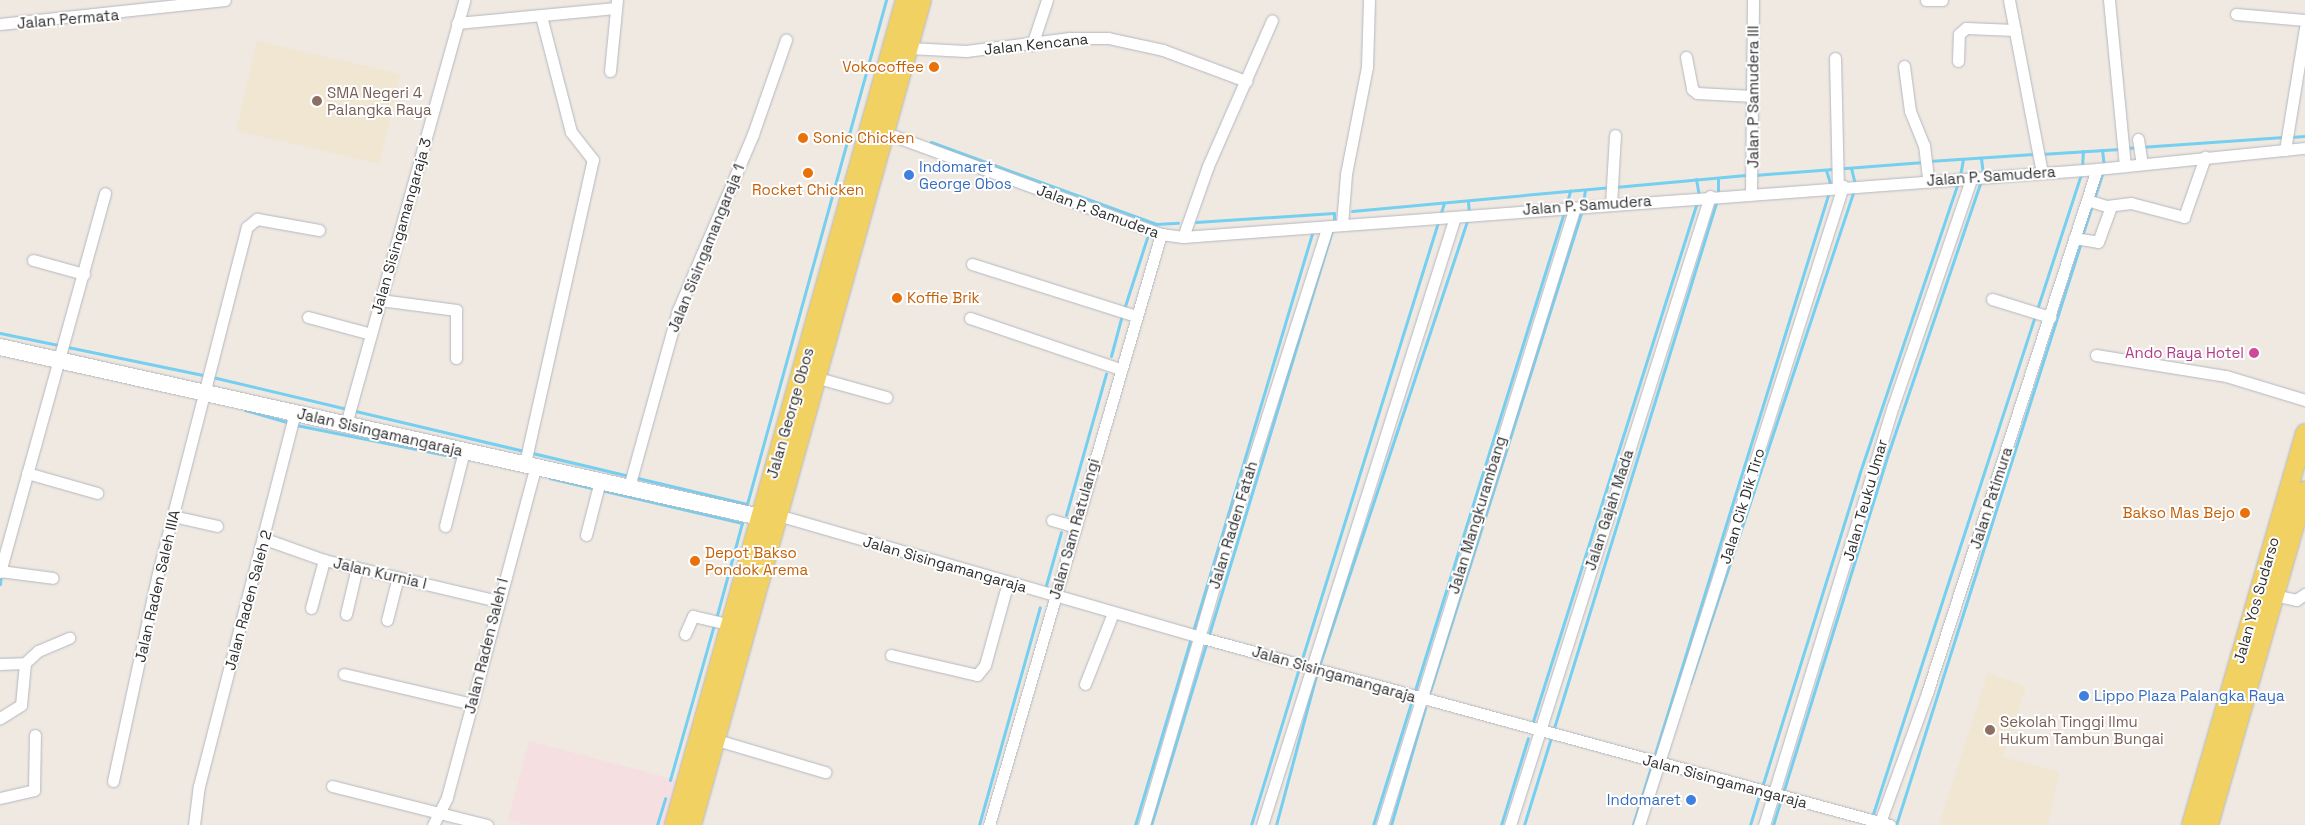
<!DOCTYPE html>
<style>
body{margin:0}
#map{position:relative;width:2305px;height:825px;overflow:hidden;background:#efe9e1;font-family:"Space Grotesk",sans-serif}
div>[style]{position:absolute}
.education>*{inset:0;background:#f0e6d1;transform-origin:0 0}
.medical>*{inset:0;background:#f5dfe0}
.stream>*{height:3px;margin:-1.5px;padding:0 1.5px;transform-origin:1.5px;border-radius:1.5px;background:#75cff0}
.roads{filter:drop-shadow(0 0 1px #b4b7c1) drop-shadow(0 0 1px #b4b7c1)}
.street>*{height:11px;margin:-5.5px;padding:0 5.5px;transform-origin:5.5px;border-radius:5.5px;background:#fff}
.secondary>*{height:16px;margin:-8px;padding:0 8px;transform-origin:8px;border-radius:8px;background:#fff}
.primary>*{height:18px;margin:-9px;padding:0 9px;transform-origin:9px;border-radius:9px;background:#f2d163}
.dots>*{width:14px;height:14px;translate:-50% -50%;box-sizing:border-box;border:2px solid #fff;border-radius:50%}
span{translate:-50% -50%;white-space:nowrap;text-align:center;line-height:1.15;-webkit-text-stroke:4px #fff;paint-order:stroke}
.street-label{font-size:15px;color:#2e2e2e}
.food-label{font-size:15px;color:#c56008}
.right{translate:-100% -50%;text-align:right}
.left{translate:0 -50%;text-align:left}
.education-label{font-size:15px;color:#785e54}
.shop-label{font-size:15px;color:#366cbe}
.hotel-label{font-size:15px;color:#b23c85}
</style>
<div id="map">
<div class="education">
<i style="left:257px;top:41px;width:147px;height:92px;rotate:13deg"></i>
<i style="clip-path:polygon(1988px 673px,2026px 687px,2003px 757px,2059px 772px,2048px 825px,1939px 825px)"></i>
</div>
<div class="medical">
<i style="clip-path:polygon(529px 741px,680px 781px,666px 825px,529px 825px,508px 820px)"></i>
</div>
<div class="stream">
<i style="left:2291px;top:137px;width:14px;rotate:-4deg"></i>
<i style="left:931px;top:142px;width:239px;rotate:20deg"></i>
<i style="left:1156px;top:224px;width:22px;rotate:-3deg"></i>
<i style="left:2126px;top:148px;width:158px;rotate:-4deg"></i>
<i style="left:2041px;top:154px;width:79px;rotate:-3.6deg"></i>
<i style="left:1981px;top:158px;width:17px;rotate:83deg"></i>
<i style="left:1929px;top:161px;width:106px;rotate:-3.8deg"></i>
<i style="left:1851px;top:168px;width:16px;rotate:76deg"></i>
<i style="left:2082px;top:168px;width:17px;rotate:-87deg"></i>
<i style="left:1826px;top:170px;width:17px;rotate:73deg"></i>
<i style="left:1755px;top:175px;width:169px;rotate:-4.4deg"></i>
<i style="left:1960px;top:176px;width:17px;rotate:-80deg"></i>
<i style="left:1718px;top:178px;width:16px;rotate:90deg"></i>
<i style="left:1696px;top:179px;width:17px;rotate:80deg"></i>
<i style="left:1615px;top:187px;width:134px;rotate:-5.2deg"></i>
<i style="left:1583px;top:204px;width:14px;rotate:-82deg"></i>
<i style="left:1566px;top:206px;width:16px;rotate:-75deg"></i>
<i style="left:1352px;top:211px;width:258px;rotate:-5.3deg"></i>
<i style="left:1196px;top:222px;width:138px;rotate:-3.7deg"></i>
<i style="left:1334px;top:213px;width:11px;rotate:90deg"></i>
<i style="left:2082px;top:236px;width:71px;rotate:-72.1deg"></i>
<i style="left:2104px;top:168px;width:18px;rotate:-96deg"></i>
<i style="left:1124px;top:309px;width:75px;rotate:-72.1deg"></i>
<i style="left:0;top:333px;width:212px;rotate:11.7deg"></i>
<i style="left:208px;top:376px;width:554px;rotate:13.36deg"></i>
<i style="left:747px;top:504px;width:523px;rotate:-74.58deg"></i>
<i style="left:1111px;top:356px;width:42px;rotate:-75deg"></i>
<i style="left:245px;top:410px;width:47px;rotate:16.1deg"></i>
<i style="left:296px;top:425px;width:163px;rotate:11.3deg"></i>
<i style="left:550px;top:478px;width:46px;rotate:13.7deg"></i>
<i style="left:601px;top:490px;width:145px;rotate:13.2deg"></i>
<i style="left:742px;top:523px;width:99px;rotate:105.2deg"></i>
<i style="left:1066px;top:515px;width:147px;rotate:-74.2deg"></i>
<i style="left:0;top:584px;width:9px;rotate:-84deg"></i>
<i style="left:1045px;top:589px;width:59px;rotate:-74.3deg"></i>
<i style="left:1301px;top:662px;width:480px;rotate:-72.7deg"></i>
<i style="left:1690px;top:683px;width:520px;rotate:-71.6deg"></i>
<i style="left:1430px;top:691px;width:504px;rotate:-72.46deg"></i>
<i style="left:1533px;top:721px;width:544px;rotate:-72.46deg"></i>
<i style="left:670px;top:780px;width:161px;rotate:-74.2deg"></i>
<i style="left:1762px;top:787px;width:327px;rotate:-72.7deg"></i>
<i style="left:1859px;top:475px;width:309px;rotate:-71.3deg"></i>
<i style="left:1783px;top:793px;width:358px;rotate:-72.8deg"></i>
<i style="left:1889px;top:451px;width:285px;rotate:-71.2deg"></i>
<i style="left:1872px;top:817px;width:676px;rotate:-71.99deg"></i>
<i style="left:657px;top:825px;width:28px;rotate:-73deg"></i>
<i style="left:979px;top:825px;width:226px;rotate:-74.4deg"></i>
<i style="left:1135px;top:825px;width:621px;rotate:-73.34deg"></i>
<i style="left:1151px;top:825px;width:622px;rotate:-73.08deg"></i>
<i style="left:1251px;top:825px;width:164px;rotate:-73deg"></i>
<i style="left:1276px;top:825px;width:158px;rotate:-75deg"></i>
<i style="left:1317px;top:672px;width:482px;rotate:-71.6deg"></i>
<i style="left:1469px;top:215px;width:13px;rotate:-94deg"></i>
<i style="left:1373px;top:825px;width:642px;rotate:-72.69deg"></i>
<i style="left:1391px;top:825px;width:122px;rotate:-73.8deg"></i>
<i style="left:1501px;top:825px;width:91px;rotate:-72.8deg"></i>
<i style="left:1524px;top:825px;width:654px;rotate:-72.84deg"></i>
<i style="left:1633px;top:825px;width:663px;rotate:-72.8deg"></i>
<i style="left:1750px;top:825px;width:34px;rotate:-73deg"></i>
<i style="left:1773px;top:825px;width:27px;rotate:-73deg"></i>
<i style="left:1896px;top:825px;width:612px;rotate:-72.39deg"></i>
</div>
<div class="roads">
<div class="street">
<i style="left:1926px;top:0;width:16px"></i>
<i style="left:2009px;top:0;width:176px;rotate:79.2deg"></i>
<i style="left:2109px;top:0;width:167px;rotate:84.5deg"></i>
<i style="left:2236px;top:14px;width:69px;rotate:5deg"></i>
<i style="left:457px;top:23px;width:159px;rotate:-5.4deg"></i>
<i style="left:0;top:24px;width:226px;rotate:-6.1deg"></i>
<i style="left:1032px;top:45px;width:47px;rotate:-71.6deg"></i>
<i style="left:909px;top:48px;width:57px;rotate:3deg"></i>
<i style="left:966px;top:51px;width:105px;rotate:-7.1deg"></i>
<i style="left:1070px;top:38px;width:38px"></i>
<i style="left:1108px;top:38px;width:56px;rotate:12.3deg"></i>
<i style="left:1163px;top:50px;width:89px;rotate:20.5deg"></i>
<i style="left:1686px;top:57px;width:33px;rotate:79deg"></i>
<i style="left:1692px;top:89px;width:6px;rotate:39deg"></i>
<i style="left:1697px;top:93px;width:55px;rotate:3.1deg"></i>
<i style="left:1835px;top:58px;width:129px;rotate:88.7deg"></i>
<i style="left:1958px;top:61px;width:27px;rotate:-88deg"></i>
<i style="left:1959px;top:34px;width:9px;rotate:-41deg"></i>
<i style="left:1966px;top:28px;width:49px;rotate:2.3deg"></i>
<i style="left:1904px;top:66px;width:45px;rotate:82.4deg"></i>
<i style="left:1910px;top:111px;width:37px;rotate:68deg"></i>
<i style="left:1924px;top:145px;width:35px;rotate:83deg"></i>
<i style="left:610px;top:71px;width:71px;rotate:-84.4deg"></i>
<i style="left:886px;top:133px;width:293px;rotate:20.2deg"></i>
<i style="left:1161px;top:234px;width:22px;rotate:8deg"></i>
<i style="left:1183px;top:237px;width:917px;rotate:-4.25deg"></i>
<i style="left:2097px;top:169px;width:209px;rotate:-5.8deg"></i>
<i style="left:2138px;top:139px;width:24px;rotate:81deg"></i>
<i style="left:2285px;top:150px;width:124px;rotate:-80.7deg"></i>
<i style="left:1751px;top:193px;width:193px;rotate:-89.4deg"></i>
<i style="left:2087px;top:200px;width:21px;rotate:17deg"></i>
<i style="left:2107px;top:206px;width:24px;rotate:-7deg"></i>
<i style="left:2131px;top:203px;width:55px;rotate:14.8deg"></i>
<i style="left:2184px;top:217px;width:64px;rotate:-70.7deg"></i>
<i style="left:1611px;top:204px;width:69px;rotate:-86.7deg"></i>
<i style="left:1342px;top:225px;width:51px;rotate:-85.5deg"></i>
<i style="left:1346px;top:174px;width:109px;rotate:-78.9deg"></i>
<i style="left:1367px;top:67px;width:67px;rotate:-88.3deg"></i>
<i style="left:1183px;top:237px;width:75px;rotate:-70.6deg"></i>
<i style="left:1208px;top:166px;width:159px;rotate:-66.3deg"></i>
<i style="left:2074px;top:238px;width:24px;rotate:9deg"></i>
<i style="left:2098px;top:242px;width:38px;rotate:-70deg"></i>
<i style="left:33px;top:260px;width:53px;rotate:15.4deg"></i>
<i style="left:972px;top:264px;width:172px;rotate:17.6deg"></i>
<i style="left:1992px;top:299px;width:61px;rotate:17.2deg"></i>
<i style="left:380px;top:300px;width:77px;rotate:7.5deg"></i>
<i style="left:456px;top:310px;width:48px;rotate:90deg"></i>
<i style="left:308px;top:317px;width:65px;rotate:15.1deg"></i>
<i style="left:970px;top:318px;width:158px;rotate:18.8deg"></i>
<i style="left:2096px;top:355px;width:132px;rotate:9.2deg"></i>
<i style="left:2226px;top:376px;width:83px;rotate:16.9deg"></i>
<i style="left:818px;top:378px;width:71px;rotate:15.6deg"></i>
<i style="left:346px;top:424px;width:440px;rotate:-74.4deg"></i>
<i style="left:525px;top:463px;width:311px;rotate:-77.4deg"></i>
<i style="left:593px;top:160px;width:36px;rotate:-128deg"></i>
<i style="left:571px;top:132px;width:120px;rotate:-104.5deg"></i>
<i style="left:27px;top:473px;width:73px;rotate:15.9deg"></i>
<i style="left:629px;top:487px;width:184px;rotate:-74.5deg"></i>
<i style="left:678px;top:310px;width:191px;rotate:-66.9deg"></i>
<i style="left:753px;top:134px;width:100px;rotate:-70.7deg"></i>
<i style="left:173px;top:516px;width:45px;rotate:12.8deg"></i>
<i style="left:781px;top:516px;width:435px;rotate:16.1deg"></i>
<i style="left:1199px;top:637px;width:716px;rotate:15.22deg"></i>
<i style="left:1052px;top:520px;width:25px;rotate:16deg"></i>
<i style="left:445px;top:526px;width:77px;rotate:-75.8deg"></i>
<i style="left:586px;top:535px;width:56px;rotate:-75.5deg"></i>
<i style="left:265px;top:539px;width:63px;rotate:19.6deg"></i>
<i style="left:324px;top:560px;width:178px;rotate:13.3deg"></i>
<i style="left:0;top:571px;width:53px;rotate:7.5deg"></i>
<i style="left:0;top:572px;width:393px;rotate:-74.5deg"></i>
<i style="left:2273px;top:595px;width:24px;rotate:12deg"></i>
<i style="left:2296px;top:600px;width:11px;rotate:-34deg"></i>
<i style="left:311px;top:608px;width:50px;rotate:-74.8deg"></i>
<i style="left:346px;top:614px;width:48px;rotate:-76.8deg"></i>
<i style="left:387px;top:620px;width:44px;rotate:-75.7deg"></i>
<i style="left:685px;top:634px;width:20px;rotate:-66deg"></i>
<i style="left:693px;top:616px;width:40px;rotate:13deg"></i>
<i style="left:891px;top:655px;width:88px;rotate:13.1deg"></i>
<i style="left:977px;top:675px;width:13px;rotate:-51deg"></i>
<i style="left:985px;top:665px;width:86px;rotate:-74.5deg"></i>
<i style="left:25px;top:663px;width:18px;rotate:-43deg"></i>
<i style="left:38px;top:651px;width:34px;rotate:-23deg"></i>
<i style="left:0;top:664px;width:25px;rotate:-2deg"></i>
<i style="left:25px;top:663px;width:42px;rotate:95.4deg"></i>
<i style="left:21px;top:705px;width:25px;rotate:148deg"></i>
<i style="left:344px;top:674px;width:131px;rotate:13.2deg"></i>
<i style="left:1085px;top:684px;width:76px;rotate:-68.5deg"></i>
<i style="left:717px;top:740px;width:113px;rotate:16.5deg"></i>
<i style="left:113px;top:781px;width:217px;rotate:-77.8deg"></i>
<i style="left:159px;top:569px;width:353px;rotate:-75.6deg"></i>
<i style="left:247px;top:227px;width:13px;rotate:-39deg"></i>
<i style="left:257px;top:219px;width:63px;rotate:10.1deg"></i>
<i style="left:332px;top:786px;width:160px;rotate:14.1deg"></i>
<i style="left:0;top:798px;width:35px;rotate:-13deg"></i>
<i style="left:34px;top:790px;width:55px;rotate:-89deg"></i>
<i style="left:194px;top:825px;width:39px;rotate:-83deg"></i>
<i style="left:199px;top:786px;width:385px;rotate:-75.6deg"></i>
<i style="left:433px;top:825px;width:31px;rotate:-63deg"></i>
<i style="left:447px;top:797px;width:344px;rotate:-75deg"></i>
<i style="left:989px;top:825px;width:616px;rotate:-73.77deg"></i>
<i style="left:1144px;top:825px;width:315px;rotate:-73.6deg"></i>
<i style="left:1233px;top:523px;width:310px;rotate:-72.3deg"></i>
<i style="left:1262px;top:825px;width:638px;rotate:-72.39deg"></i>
<i style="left:1382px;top:825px;width:647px;rotate:-72.66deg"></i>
<i style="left:1510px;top:825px;width:660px;rotate:-72.36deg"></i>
<i style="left:1639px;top:825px;width:671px;rotate:-72.29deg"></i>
<i style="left:1764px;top:825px;width:438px;rotate:-72.9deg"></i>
<i style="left:1893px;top:406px;width:242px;rotate:-71deg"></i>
<i style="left:1879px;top:825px;width:140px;rotate:-70deg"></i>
<i style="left:1927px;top:693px;width:551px;rotate:-72.03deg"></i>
</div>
<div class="secondary">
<i style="left:0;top:347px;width:779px;rotate:12.61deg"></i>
</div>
<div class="primary">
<i style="left:674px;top:825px;width:857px;rotate:-74.36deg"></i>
<i style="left:692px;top:825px;width:856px;rotate:-74.42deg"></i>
<i style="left:2191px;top:825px;width:408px;rotate:-73.8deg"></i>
<i style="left:2209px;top:825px;width:348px;rotate:-74deg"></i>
</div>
</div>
<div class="dots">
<i style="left:934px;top:67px;background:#e8710a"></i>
<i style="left:317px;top:101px;background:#8d6e63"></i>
<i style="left:803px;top:138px;background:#e8710a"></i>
<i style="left:808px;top:173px;background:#e8710a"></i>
<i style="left:909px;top:175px;background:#3f7fe0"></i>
<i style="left:897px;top:298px;background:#e8710a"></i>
<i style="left:2254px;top:353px;background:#d1479c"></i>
<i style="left:2245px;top:513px;background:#e8710a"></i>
<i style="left:695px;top:561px;background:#e8710a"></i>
<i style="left:2084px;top:696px;background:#3f7fe0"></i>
<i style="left:1990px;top:730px;background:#8d6e63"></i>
<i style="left:1691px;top:800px;background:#3f7fe0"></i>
</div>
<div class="street-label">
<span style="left:68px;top:19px;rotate:-5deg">Jalan Permata</span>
<span style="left:1036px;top:44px;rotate:-6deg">Jalan Kencana</span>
<span style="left:1753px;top:97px;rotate:-90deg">Jalan P Samudera III</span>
<span style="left:1991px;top:176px;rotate:-4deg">Jalan P. Samudera</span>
<span style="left:1587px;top:205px;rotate:-4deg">Jalan P. Samudera</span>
<span style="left:1098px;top:211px;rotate:20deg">Jalan P. Samudera</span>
<span style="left:401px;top:226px;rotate:-74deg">Jalan Sisingamangaraja 3</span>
<span style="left:706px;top:248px;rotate:-68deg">Jalan Sisingamangaraja 1</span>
<span style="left:790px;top:413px;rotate:-74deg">Jalan George Obos</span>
<span style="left:380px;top:432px;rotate:13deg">Jalan Sisingamangaraja</span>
<span style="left:1991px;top:498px;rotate:-72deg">Jalan Patimura</span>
<span style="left:1865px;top:500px;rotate:-74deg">Jalan Teuku Umar</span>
<span style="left:1742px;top:506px;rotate:-73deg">Jalan Cik Dik Tiro</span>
<span style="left:1609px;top:510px;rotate:-72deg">Jalan Gajah Mada</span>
<span style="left:1477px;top:515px;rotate:-73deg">Jalan Mangkurambang</span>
<span style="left:1233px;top:525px;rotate:-73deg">Jalan Raden Fatah</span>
<span style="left:1074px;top:529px;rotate:-74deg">Jalan Sam Ratulangi</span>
<span style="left:945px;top:564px;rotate:16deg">Jalan Sisingamangaraja</span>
<span style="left:380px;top:573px;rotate:13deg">Jalan Kurnia I</span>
<span style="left:157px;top:586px;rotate:-77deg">Jalan Raden Saleh IIIA</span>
<span style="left:248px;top:600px;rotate:-75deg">Jalan Raden Saleh 2</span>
<span style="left:2256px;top:600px;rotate:-74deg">Jalan Yos Sudarso</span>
<span style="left:486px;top:646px;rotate:-76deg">Jalan Raden Saleh I</span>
<span style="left:1334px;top:674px;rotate:16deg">Jalan Sisingamangaraja</span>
<span style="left:1725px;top:781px;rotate:15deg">Jalan Sisingamangaraja</span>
</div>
<div class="food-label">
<span class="right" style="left:924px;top:67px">Vokocoffee</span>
<span class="left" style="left:813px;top:138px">Sonic Chicken</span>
<span style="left:808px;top:190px">Rocket Chicken</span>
<span class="left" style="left:907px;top:298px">Koffie Brik</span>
<span class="right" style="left:2235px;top:513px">Bakso Mas Bejo</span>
<span class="left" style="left:705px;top:561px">Depot Bakso<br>Pondok Arema</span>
</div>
<div class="education-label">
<span class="left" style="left:327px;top:101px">SMA Negeri 4<br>Palangka Raya</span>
<span class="left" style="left:2000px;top:730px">Sekolah Tinggi Ilmu<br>Hukum Tambun Bungai</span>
</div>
<div class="shop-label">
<span class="left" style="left:919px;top:175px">Indomaret<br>George Obos</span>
<span class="left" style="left:2094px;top:696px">Lippo Plaza Palangka Raya</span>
<span class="right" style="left:1681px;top:800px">Indomaret</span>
</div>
<div class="hotel-label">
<span class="right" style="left:2244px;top:353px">Ando Raya Hotel</span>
</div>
</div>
